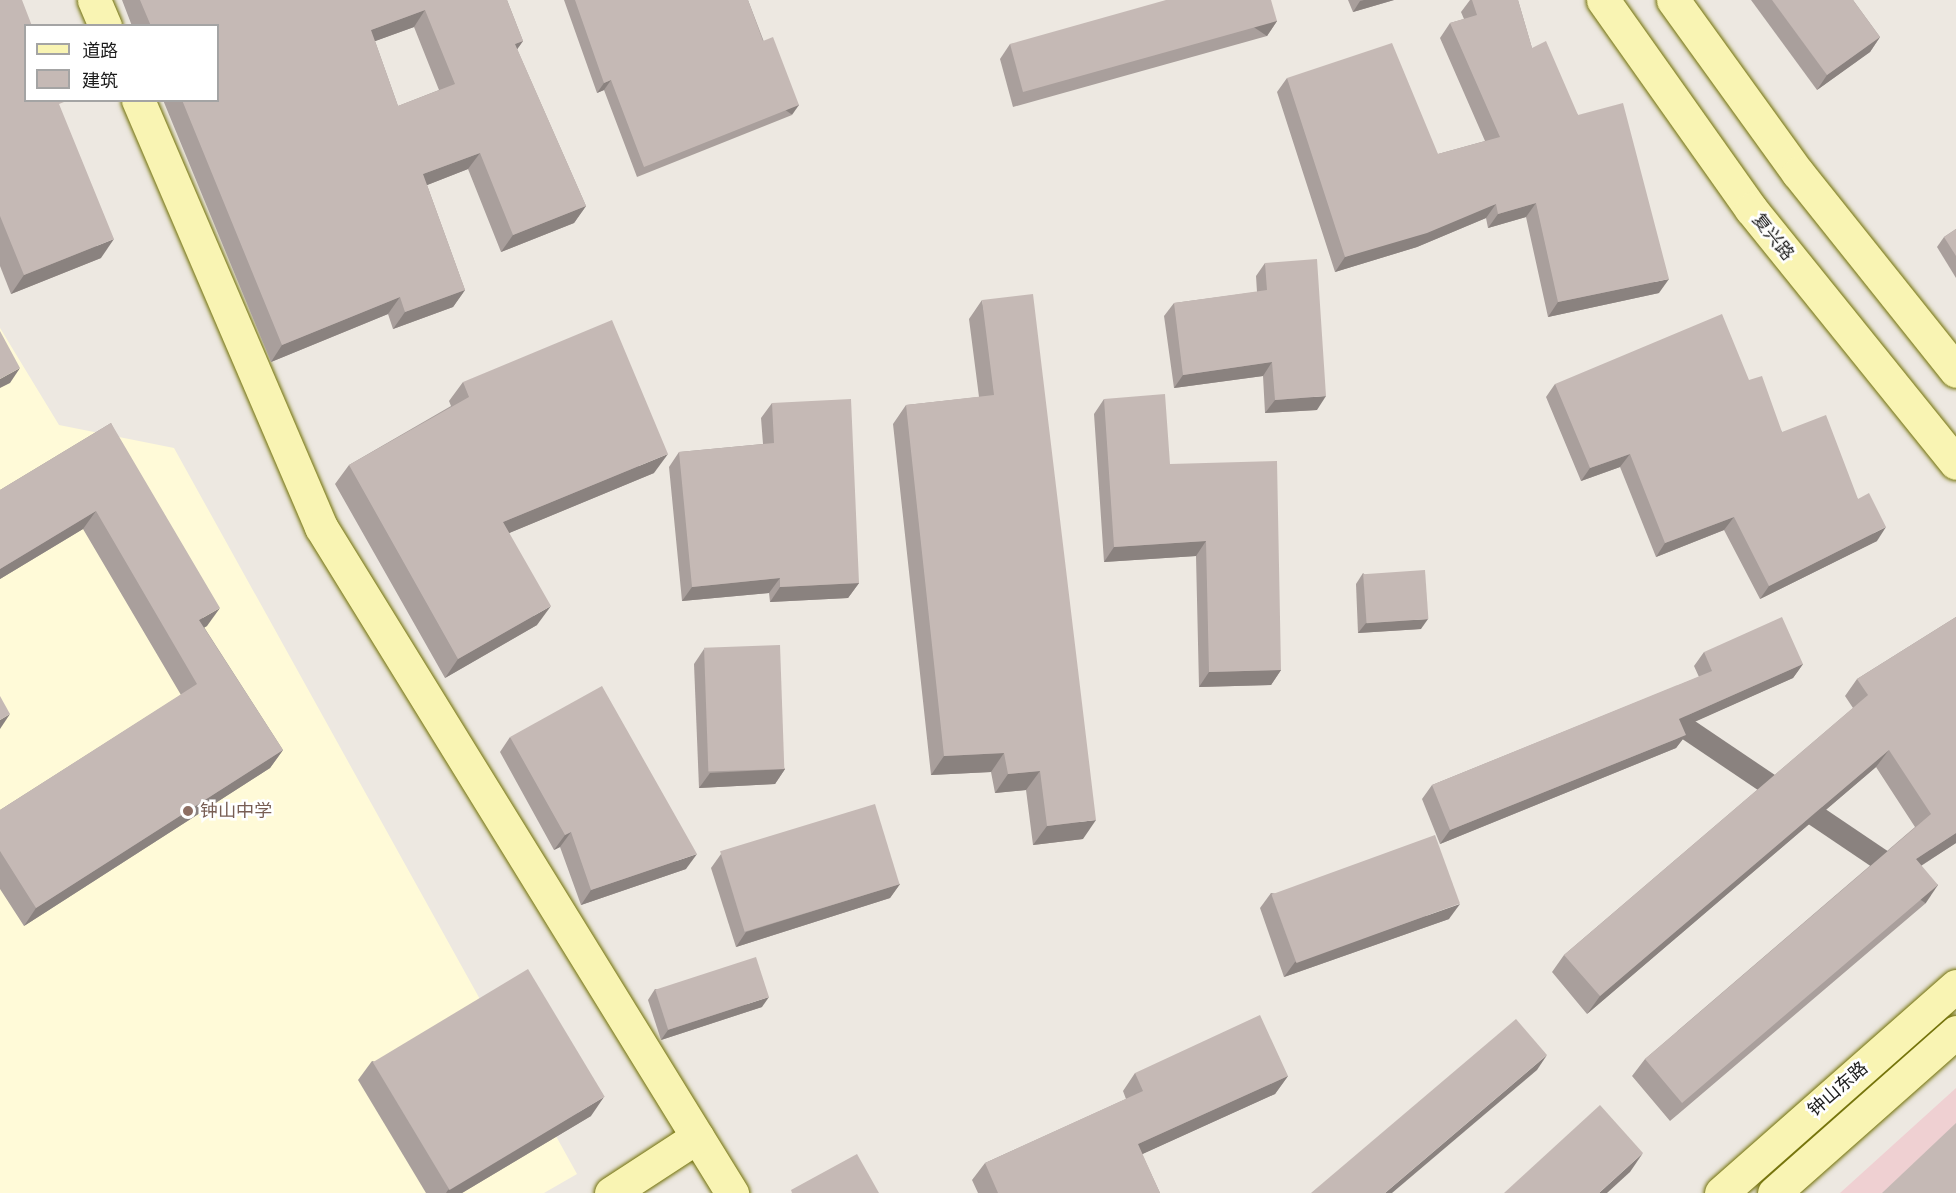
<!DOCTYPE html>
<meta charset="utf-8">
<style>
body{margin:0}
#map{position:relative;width:1956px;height:1193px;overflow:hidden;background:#ede8e1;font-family:Rubik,"Noto Sans SC",sans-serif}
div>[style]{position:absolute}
.commercial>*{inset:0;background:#efd0d2}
.education>*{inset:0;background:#fffad8}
.roads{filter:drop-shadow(0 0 2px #717005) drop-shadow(0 0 2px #717005)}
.secondary>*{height:33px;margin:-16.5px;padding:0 16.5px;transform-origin:16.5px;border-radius:16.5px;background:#f9f4b3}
.wall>*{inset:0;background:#a99f9c}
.shaded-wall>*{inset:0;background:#8a827f;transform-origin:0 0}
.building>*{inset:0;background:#c5b9b5;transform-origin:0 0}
.dots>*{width:16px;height:16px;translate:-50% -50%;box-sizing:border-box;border:3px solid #fff;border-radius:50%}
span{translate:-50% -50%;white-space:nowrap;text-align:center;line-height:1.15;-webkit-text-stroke:5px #fff;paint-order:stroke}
.street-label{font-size:18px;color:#1c1c1c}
.education-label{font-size:18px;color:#785e54}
.left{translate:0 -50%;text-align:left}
.legend{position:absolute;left:24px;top:24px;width:195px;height:78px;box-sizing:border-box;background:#fff;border:2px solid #a4a4a4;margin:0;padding:8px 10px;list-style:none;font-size:18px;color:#1c1c1c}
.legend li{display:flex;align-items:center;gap:12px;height:30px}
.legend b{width:30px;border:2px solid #a4a4a4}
</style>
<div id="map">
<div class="commercial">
<i style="clip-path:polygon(1956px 1088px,1956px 1193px,1840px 1193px)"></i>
</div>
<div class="education">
<i style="clip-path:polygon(0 328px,59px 425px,174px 448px,577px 1174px,544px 1193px,0 1193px)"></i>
</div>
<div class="roads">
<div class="secondary">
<i style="left:94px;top:0;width:28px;rotate:67deg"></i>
<i style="left:1603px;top:0;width:256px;rotate:54.7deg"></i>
<i style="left:1751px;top:209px;width:326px;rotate:51.1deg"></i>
<i style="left:1673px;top:0;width:213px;rotate:54.2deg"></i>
<i style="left:1798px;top:173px;width:253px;rotate:51.4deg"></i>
<i style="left:138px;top:100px;width:465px;rotate:66.8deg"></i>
<i style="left:321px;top:527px;width:783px;rotate:58.32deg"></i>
<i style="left:611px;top:1193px;width:103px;rotate:-33.1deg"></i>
<i style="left:1721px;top:1193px;width:313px;rotate:-41.4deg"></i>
<i style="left:1774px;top:1193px;width:243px;rotate:-41.5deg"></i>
</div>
</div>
<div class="wall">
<i style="clip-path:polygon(0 0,101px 258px,11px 294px,0 266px)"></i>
<i style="clip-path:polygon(evenodd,122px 0,507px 0,523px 41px,517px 49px,586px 206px,574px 223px,501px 252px,468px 169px,427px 185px,465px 290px,453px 307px,393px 329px,388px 314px,271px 362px,163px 100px,218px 100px,218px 26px,132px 26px,122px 0,414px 27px,439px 90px,398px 106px,375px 41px,414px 27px)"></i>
<i style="clip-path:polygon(564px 0,748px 0,792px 115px,637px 177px,604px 90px,597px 93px)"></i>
<i style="clip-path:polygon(1348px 0,1394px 0,1353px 12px)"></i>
<i style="clip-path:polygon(1470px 0,1518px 0,1532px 48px,1578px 115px,1659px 293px,1548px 317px,1526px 217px,1488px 228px,1486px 218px,1417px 247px,1335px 272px,1277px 92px,1287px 78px,1438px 154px,1485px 141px,1440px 38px,1450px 23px,1464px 19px,1461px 12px)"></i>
<i style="clip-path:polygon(1751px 0,1853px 0,1880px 37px,1870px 52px,1817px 90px)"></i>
<i style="clip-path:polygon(1277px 21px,1267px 36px,1013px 107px,1000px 59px,1010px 44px)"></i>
<i style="clip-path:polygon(1956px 229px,1956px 278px,1937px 247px,1944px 237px)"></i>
<i style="clip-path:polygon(1265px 263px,1317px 410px,1265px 413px,1263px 376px,1174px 388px,1164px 316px,1174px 303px,1257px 292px,1256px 276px)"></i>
<i style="clip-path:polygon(982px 300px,1083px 839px,1033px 845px,1026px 790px,995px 793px,991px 772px,931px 775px,893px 424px,906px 405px,979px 397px,969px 319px)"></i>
<i style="clip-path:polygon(1749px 380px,1782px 432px,1858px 499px,1877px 541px,1760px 599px,1724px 530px,1656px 557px,1620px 467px,1581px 481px,1546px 397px,1555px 384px)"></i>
<i style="clip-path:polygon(463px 382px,654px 473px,509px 533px,537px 625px,445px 678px,335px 484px,349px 465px,451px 406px,449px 401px)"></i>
<i style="clip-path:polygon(1104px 399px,1170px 464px,1281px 670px,1271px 685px,1199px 687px,1196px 556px,1104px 562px,1094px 414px)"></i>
<i style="clip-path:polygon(772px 403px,859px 583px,848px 598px,770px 602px,769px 593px,682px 601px,669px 467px,679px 452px,763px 444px,761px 418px)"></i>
<i style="clip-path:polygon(111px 423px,207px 626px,204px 627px,283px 750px,270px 768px,24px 926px,0 889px,0 810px,181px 695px,83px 529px,0 579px,0 490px)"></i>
<i style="clip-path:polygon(1363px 573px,1421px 629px,1358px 633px,1356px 584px)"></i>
<i style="clip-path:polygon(1956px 617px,1956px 843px,1921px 866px,1926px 903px,1670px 1121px,1632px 1076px,1645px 1059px,1915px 827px,1876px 767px,1587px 1014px,1552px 972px,1564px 955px,1853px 708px,1845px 696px,1857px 679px)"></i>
<i style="clip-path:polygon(704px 649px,785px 769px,775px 784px,699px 788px,694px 664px)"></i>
<i style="clip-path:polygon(1704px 652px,1803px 664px,1793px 678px,1682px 727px,1686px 735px,1676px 748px,1440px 844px,1422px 799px,1432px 785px,1699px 677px,1694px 666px)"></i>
<i style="clip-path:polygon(510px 737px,686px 869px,581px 905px,560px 847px,554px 850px,500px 752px)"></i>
<i style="clip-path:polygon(721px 854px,900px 884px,890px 898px,736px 947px,711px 868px)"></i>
<i style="clip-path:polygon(1271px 893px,1449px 919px,1284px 977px,1260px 908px)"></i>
<i style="clip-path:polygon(655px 989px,762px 1007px,661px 1040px,648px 1000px)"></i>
<i style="clip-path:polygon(372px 1061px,591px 1116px,462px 1193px,426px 1193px,358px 1080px)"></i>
<i style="clip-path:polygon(1135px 1073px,1288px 1076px,1275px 1094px,1142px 1154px,1160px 1193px,978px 1193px,972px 1180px,985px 1163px,1126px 1099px,1123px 1091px)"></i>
</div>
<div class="shaded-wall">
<i style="clip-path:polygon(1364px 0,1394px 0,1353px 12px,1360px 1px)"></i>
<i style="clip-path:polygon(425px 10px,414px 27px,359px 47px,371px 30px)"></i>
<i style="left:1277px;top:21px;width:18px;height:264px;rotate:124deg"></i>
<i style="clip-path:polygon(1880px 37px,1870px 52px,1817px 90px,1827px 75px)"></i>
<i style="clip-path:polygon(523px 41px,511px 58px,515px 44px)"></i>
<i style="clip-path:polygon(611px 80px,604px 90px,597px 93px,604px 83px)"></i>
<i style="left:799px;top:105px;width:12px;height:167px;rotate:125deg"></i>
<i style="clip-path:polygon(480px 153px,468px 169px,412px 191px,423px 174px)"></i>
<i style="clip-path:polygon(1536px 203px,1526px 217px,1488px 228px,1498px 214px)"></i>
<i style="clip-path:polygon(1496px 204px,1486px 218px,1417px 247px,1335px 272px,1345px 257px)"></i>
<i style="clip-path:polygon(586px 206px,574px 223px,501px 252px,513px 235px)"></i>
<i style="clip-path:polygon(114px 239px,101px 258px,11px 294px,24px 275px)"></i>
<i style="clip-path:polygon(1669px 279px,1659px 293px,1548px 317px,1558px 302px)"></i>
<i style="clip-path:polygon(465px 290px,453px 307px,393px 329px,405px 312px)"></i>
<i style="clip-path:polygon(400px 297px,388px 314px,271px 362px,282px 345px)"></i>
<i style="clip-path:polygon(1272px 362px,1263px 376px,1174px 388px,1183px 375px)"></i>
<i style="clip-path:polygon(20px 368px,10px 383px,0 388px,0 379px)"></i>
<i style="clip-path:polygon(1326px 396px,1317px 410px,1265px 413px,1275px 400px)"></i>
<i style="clip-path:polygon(668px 454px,654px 473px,490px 541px,503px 522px)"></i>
<i style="clip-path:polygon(1630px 454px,1620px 467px,1581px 481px,1590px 468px)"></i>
<i style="clip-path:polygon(96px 511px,83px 529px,0 579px,0 569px)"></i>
<i style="clip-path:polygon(1734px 517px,1724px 530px,1656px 557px,1665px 543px)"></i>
<i style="clip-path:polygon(1886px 527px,1877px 541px,1760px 599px,1769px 586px)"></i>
<i style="clip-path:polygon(1206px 541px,1196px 556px,1104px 562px,1114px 547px)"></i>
<i style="clip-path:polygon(780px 578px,769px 593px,682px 601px,692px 587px)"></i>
<i style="clip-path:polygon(859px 583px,848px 598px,770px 602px,780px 587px)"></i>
<i style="clip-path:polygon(551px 606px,537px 625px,445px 678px,458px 659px)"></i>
<i style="clip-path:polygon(220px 608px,207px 626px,187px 638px,199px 620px)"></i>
<i style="clip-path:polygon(1428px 619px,1421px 629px,1358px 633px,1366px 623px)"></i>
<i style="clip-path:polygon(1803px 664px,1793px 678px,1670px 733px,1679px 719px)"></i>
<i style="clip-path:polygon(1281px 670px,1271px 685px,1199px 687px,1209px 672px)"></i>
<i style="clip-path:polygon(10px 714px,0 729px,0 720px)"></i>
<i style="clip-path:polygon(1686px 735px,1676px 748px,1440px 844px,1450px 830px)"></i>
<i style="clip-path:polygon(283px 750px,270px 768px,24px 926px,36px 908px)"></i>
<i style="clip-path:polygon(1889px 750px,1876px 767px,1587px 1014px,1600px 996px)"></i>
<i style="clip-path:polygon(1004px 753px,991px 772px,931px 775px,944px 756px)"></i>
<i style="clip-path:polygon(785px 769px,775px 784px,699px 788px,710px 773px)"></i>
<i style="clip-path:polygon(1040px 771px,1026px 790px,995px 793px,1008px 774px)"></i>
<i style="clip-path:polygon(1096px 820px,1083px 839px,1033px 845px,1047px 826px)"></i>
<i style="clip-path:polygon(571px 832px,560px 847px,554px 850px,565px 835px)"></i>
<i style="clip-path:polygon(1956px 833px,1956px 843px,1903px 877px,1916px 859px)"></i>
<i style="clip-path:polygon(697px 854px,686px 869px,581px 905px,591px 890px)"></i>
<i style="clip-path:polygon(900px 884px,890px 898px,736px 947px,746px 932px)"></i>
<i style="left:1938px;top:885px;width:22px;height:336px;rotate:124deg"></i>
<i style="clip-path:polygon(1460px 904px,1449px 919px,1284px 977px,1295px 962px)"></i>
<i style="clip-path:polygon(769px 997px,762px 1007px,661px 1040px,668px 1030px)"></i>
<i style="clip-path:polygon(1547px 1055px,1537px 1070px,1392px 1193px,1385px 1193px)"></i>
<i style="clip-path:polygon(1288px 1076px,1275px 1094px,1125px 1162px,1138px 1144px)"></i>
<i style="clip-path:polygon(604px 1097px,591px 1116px,462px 1193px,446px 1193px,448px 1190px)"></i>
<i style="clip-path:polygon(1643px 1153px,1630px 1172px,1607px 1193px,1599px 1193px)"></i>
</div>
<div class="building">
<i style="clip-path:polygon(0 0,22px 0,32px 26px,26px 26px,26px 100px,64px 100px,64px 102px,59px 104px,114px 239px,24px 275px,0 216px)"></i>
<i style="clip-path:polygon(evenodd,140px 0,507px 0,523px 41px,515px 44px,586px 206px,513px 235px,480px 153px,423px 174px,465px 290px,405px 312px,400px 297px,282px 345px,182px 100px,218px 100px,218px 26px,151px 26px,140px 0,425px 10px,455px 84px,398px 106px,371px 30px,425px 10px)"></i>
<i style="clip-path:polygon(575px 0,748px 0,763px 41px,773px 37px,799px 105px,644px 167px,611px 80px,604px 83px)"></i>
<i style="clip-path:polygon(1166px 0,1271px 0,1277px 21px,1023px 92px,1010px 44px)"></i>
<i style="clip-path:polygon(1472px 0,1518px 0,1532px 48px,1546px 41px,1578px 115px,1623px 103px,1669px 279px,1558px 302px,1536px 203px,1498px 214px,1496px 204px,1427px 233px,1345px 257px,1287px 78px,1392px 43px,1438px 154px,1500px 137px,1450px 23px,1477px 15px)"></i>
<i style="clip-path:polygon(1772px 0,1853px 0,1880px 37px,1827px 75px)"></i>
<i style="clip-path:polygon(1956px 229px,1956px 256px,1944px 237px)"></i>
<i style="clip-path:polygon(1317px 259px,1326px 396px,1275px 400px,1272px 362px,1183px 375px,1174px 303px,1267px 290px,1265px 263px)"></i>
<i style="clip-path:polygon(1033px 294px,1096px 820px,1047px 826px,1040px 771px,1008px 774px,1004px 753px,944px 756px,906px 405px,994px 395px,982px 300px)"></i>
<i style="clip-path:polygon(1722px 314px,1749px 380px,1762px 376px,1782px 432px,1826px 415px,1858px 499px,1869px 493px,1886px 527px,1769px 586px,1734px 517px,1665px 543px,1630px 454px,1590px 468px,1555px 384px)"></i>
<i style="clip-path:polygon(612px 320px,668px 454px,503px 522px,551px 606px,458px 659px,349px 465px,469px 397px,463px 382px)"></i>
<i style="clip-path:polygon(0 331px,20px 368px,0 379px)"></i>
<i style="clip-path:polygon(1165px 394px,1170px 464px,1277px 461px,1281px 670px,1209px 672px,1206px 541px,1114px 547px,1104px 399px)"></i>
<i style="clip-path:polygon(851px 399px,859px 583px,780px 587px,780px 578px,692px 587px,679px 452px,774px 443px,772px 403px)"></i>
<i style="clip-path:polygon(111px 423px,220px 608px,199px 620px,283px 750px,36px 908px,0 851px,0 810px,197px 684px,96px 511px,0 569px,0 490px)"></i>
<i style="left:1425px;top:570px;width:49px;height:62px;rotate:86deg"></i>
<i style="clip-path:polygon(1782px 617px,1803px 664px,1679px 719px,1686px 735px,1450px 830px,1432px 785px,1712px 671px,1704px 652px)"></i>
<i style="clip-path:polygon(1956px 617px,1956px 833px,1916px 859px,1938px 885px,1682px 1103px,1645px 1059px,1931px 814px,1889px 750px,1600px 996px,1564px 955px,1868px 695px,1857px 679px)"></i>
<i style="left:780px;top:645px;width:124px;height:76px;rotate:88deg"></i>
<i style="clip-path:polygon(602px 686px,697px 854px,591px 890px,571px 832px,565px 835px,510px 737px)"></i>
<i style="clip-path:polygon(0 696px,10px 714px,0 720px)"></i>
<i style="left:875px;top:804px;width:84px;height:162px;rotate:73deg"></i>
<i style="left:1435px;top:835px;width:73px;height:174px;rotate:70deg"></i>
<i style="left:756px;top:957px;width:42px;height:106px;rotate:72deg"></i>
<i style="left:528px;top:969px;width:149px;height:181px;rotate:59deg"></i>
<i style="clip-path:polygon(1260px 1015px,1288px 1076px,1138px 1144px,1160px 1193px,998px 1193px,985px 1163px,1143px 1091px,1135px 1073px)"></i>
<i style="clip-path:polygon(1516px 1019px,1547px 1055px,1385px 1193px,1311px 1193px)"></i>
<i style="clip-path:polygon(1600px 1105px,1643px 1153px,1599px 1193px,1504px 1193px)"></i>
<i style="clip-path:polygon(1956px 1123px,1956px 1193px,1882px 1193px)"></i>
<i style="clip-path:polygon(857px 1154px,879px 1193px,792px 1193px,791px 1190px)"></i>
</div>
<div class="dots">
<i style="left:188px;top:811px;background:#8d6e63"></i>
</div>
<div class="street-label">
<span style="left:1773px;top:237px;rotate:51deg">复兴路</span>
<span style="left:1838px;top:1089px;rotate:-41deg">钟山东路</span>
</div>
<div class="education-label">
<span class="left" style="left:200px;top:811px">钟山中学</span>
</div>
<ul class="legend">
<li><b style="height:8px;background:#f9f4b3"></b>道路</li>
<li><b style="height:16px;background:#c5b9b5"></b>建筑</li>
</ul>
</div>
